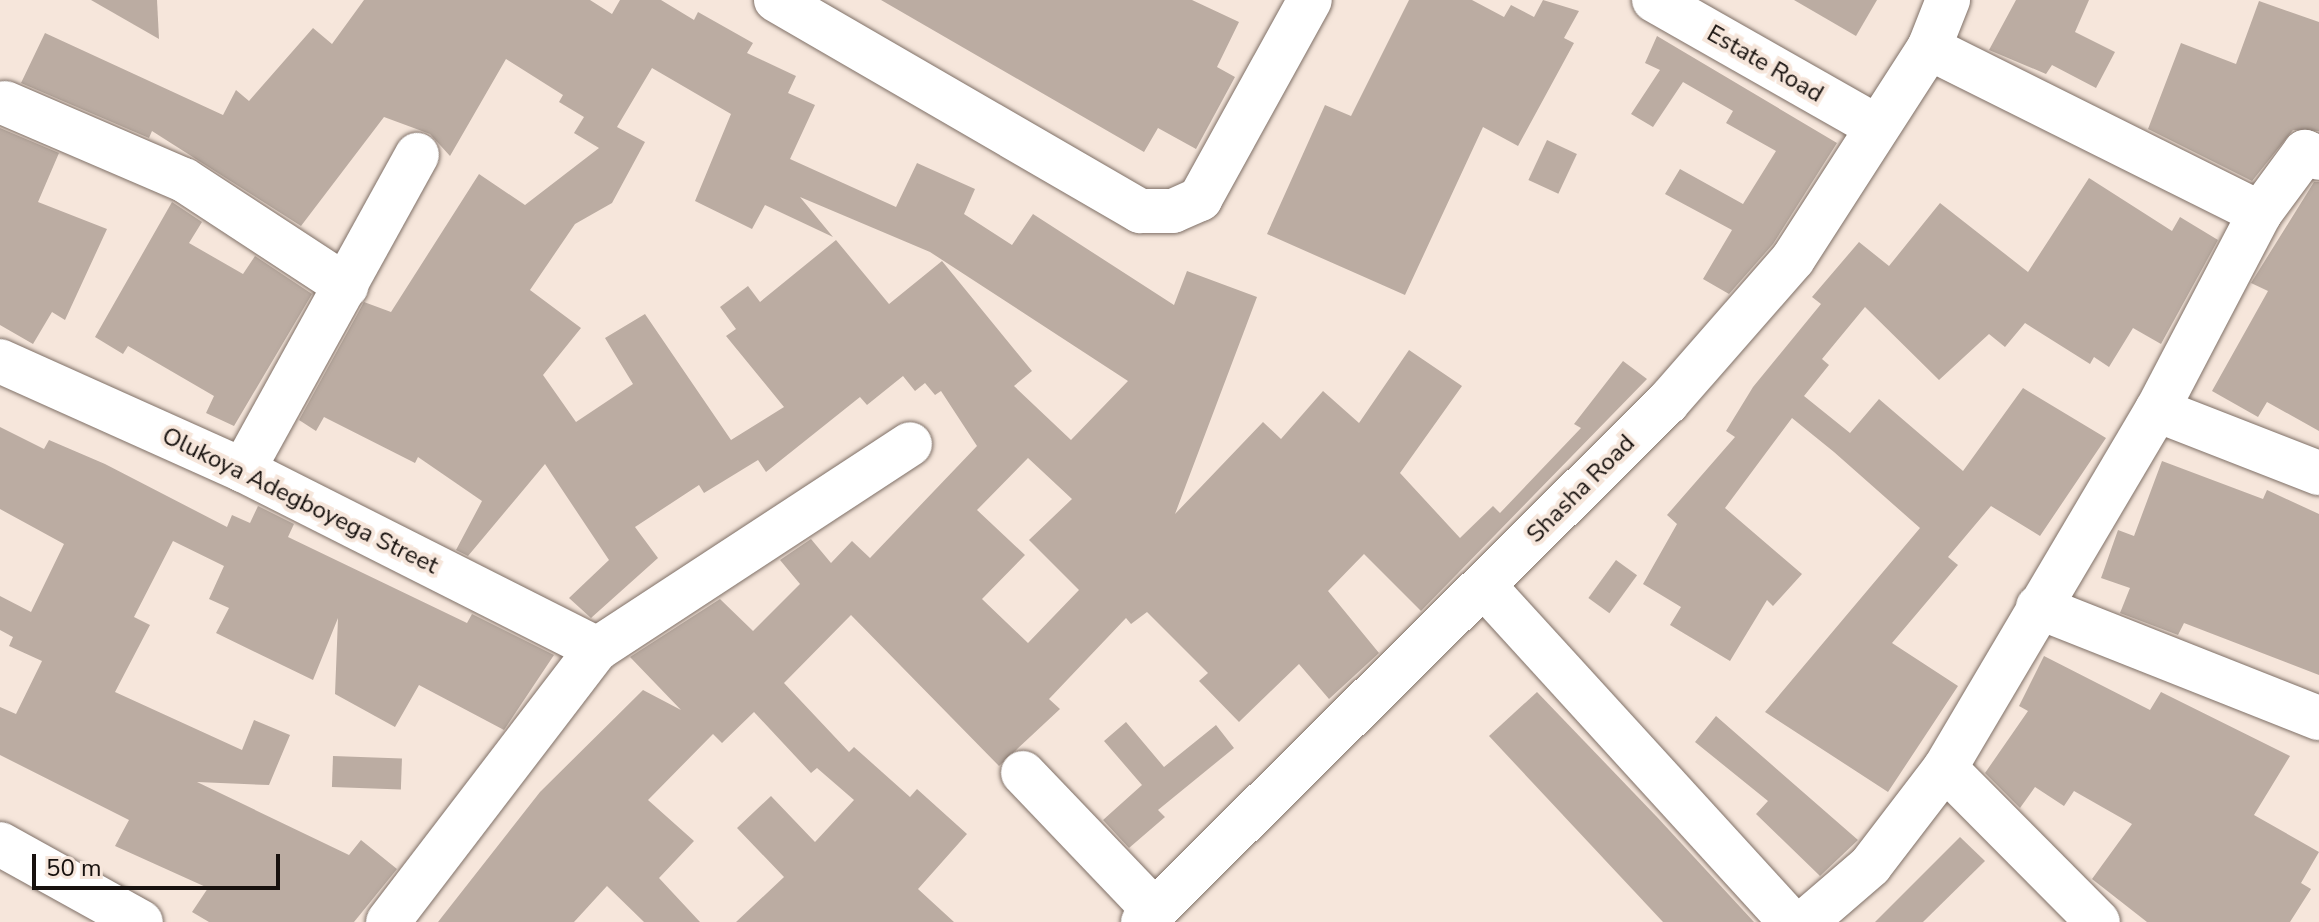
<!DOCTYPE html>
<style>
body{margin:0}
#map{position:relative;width:2319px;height:922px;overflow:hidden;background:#f6e6db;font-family:"Nunito Sans",sans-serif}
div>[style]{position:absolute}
.building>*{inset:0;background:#bbaca2;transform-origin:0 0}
.roads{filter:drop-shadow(0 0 2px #7f7067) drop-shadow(0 0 2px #7f7067)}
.minor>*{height:44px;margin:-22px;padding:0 22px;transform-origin:22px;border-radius:22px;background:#fff}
span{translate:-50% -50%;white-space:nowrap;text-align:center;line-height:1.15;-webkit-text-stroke:8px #f6e6db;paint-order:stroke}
.street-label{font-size:24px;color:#17110e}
.scale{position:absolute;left:32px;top:854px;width:248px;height:36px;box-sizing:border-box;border:4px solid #17110e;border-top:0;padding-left:10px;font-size:24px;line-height:28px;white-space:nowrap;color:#17110e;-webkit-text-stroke:6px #f6e6db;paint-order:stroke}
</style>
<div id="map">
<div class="building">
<i style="clip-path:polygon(91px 0,157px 0,159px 39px)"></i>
<i style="clip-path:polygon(evenodd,364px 0,590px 0,612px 14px,620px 0,661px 0,694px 20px,698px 12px,753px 43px,747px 53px,796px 76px,788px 93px,815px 105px,790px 159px,896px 207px,917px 163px,975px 189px,964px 214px,1012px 245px,1033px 214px,1174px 305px,1187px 271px,1257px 297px,1175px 514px,1263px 422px,1281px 439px,1323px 391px,1359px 423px,1409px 350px,1462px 386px,1400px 473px,1460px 538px,1493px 506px,1500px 513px,1581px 428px,1574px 424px,1623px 361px,1647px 379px,1421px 611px,1364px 554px,1328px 591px,1379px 653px,1329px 699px,1299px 664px,1239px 722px,1199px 681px,1208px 673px,1147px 612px,1131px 624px,1126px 618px,1049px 699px,1060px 709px,999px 766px,851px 615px,784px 683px,849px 752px,854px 747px,910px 797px,917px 789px,967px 834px,918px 889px,954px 922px,736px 922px,784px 877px,737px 828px,771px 796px,815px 842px,854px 800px,817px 768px,811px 773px,754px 712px,722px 743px,713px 734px,648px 800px,694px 841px,659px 878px,700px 922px,644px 922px,607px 886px,574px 922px,438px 922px,540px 792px,643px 690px,681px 710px,630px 657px,720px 599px,753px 631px,800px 584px,780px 560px,811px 539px,831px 563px,852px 541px,870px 558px,977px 446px,941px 391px,935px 395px,925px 383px,915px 391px,903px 376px,867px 405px,860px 397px,766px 472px,758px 460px,704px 493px,699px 485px,635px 527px,658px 558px,591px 618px,569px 598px,609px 560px,545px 464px,468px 556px,456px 550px,482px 501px,418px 457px,415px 463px,324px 417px,316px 431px,299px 420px,364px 302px,391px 312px,479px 174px,525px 205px,599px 148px,574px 133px,584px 117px,559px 102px,563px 95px,506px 59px,450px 156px,430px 134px,384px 117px,301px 226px,152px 131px,149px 138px,21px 83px,45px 33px,223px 115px,236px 90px,249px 101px,313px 28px,332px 44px,364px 0,652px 68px,731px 114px,695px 201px,752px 229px,765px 205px,833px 237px,800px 197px,930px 252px,1128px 381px,1071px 440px,1014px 386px,1032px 371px,942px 261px,889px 304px,836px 240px,760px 302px,748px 286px,720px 307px,736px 329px,726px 336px,784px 407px,731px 440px,645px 314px,605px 338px,633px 384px,576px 422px,543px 375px,581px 328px,530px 290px,575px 224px,612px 203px,645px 142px,617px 127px,652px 68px,364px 0,1028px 458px,1072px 499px,1029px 540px,1079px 590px,1028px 643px,982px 599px,1025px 555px,977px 510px,1028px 458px)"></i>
<i style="clip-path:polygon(881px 0,1192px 0,1239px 22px,1217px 67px,1235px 77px,1196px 149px,1158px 128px,1144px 152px)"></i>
<i style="clip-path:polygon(1409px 0,1472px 0,1504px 17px,1511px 5px,1534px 17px,1543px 0,1579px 11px,1564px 38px,1574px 43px,1518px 146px,1483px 127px,1405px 295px,1267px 234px,1325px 105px,1351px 116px)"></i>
<i style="clip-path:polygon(1794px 0,1877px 0,1856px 36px)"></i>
<i style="clip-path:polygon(2016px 0,2089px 0,2075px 32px,2115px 52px,2096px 88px,2052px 65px,2046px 74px,1989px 50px)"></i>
<i style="clip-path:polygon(2259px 1px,2319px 22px,2319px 131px,2293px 130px,2252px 181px,2148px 129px,2181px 43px,2236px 64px)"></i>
<i style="clip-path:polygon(1657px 36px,1837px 143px,1773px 244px,1729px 294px,1703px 279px,1732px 230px,1665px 194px,1680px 169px,1743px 204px,1776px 151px,1726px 123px,1733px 111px,1683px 82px,1653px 127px,1631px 114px,1660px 70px,1645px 63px)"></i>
<i style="clip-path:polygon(0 128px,59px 153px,38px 202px,107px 229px,65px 320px,52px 312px,33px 344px,0 325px)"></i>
<i style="left:1547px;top:140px;width:33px;height:44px;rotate:25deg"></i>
<i style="clip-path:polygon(2089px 178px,2172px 231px,2180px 217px,2218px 240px,2161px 344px,2133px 328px,2109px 367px,2094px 357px,2090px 364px,2025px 323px,2005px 347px,1989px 334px,1939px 380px,1865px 307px,1822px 359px,1829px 365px,1804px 396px,1850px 433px,1879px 399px,1963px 471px,2023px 388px,2106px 438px,2040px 536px,1991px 506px,1948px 557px,1958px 565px,1892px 643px,1958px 686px,1888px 792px,1765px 712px,1920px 528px,1834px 452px,1792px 418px,1725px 508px,1802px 574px,1773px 606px,1767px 600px,1730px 661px,1670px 625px,1681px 607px,1643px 584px,1677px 524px,1667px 515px,1735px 437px,1726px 431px,1753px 387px,1821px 304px,1812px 297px,1859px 242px,1889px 266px,1940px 203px,2028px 272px)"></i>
<i style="clip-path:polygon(2314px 182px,2319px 182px,2319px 431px,2267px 402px,2258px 417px,2212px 391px,2268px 291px,2251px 283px)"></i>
<i style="clip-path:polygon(172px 202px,202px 222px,189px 243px,243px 274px,255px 256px,312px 294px,234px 426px,206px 413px,214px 396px,128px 346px,123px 354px,95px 337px)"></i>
<i style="clip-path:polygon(0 427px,44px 449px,49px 440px,105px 464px,227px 527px,232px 515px,250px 523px,258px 506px,294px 524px,288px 537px,467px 623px,472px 614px,554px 655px,504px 730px,419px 685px,395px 727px,335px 694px,338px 618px,313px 680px,216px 633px,229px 608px,209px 599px,224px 566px,173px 541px,134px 617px,150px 625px,115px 692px,242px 750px,254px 720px,290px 735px,269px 785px,197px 782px,349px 855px,361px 840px,397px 869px,354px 922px,209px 922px,192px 912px,208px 888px,115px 846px,129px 820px,0 755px,0 707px,16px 714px,42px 661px,9px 646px,13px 637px,0 630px,0 596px,31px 612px,64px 544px,0 509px)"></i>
<i style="clip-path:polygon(2162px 461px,2263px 499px,2267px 490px,2319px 514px,2319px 675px,2184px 623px,2178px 635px,2120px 613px,2130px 588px,2101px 578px,2118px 530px,2134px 536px)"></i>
<i style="left:1616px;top:560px;width:26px;height:47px;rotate:36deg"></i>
<i style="clip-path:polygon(2044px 656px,2150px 710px,2161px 692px,2290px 756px,2254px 815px,2319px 852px,2301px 883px,2311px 889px,2290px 922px,2147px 922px,2092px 879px,2132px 824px,2074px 791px,2064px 806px,2035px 787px,2020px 808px,1985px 773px,2028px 711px,2019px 706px)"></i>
<i style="clip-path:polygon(1537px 692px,1657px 817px,1754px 922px,1663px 922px,1489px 736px)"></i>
<i style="clip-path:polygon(1716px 716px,1858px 840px,1820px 876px,1756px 814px,1768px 801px,1695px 742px)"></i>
<i style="clip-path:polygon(1126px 722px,1164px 767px,1216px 725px,1234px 748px,1158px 810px,1165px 817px,1129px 848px,1103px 820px,1142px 785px,1104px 741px)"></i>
<i style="left:333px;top:756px;width:69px;height:31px;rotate:2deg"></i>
<i style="clip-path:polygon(1960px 837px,1985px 861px,1923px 922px,1875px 922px)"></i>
</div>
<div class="roads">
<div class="minor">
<i style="left:776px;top:0;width:421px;rotate:30.1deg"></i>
<i style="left:1140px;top:211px;width:33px"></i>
<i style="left:1173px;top:211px;width:30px;rotate:-24deg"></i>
<i style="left:1200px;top:199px;width:227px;rotate:-61.1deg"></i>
<i style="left:1654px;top:0;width:255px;rotate:29.6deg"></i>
<i style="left:5px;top:103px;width:195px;rotate:23.3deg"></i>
<i style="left:184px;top:180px;width:194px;rotate:33.2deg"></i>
<i style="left:2260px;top:213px;width:76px;rotate:-53.6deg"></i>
<i style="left:2305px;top:152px;width:15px;rotate:23deg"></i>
<i style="left:0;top:361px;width:266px;rotate:24.2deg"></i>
<i style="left:243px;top:470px;width:397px;rotate:26.8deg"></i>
<i style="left:2157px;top:410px;width:174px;rotate:21.3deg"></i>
<i style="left:243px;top:470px;width:360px;rotate:-61.1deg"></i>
<i style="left:1484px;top:586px;width:455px;rotate:47.6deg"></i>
<i style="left:2038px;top:607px;width:302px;rotate:21.6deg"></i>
<i style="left:1945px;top:768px;width:217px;rotate:45.2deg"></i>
<i style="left:1023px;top:773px;width:191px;rotate:46.3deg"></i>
<i style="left:0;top:844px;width:161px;rotate:29deg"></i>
<i style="left:388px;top:922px;width:344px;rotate:-52.6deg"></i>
<i style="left:597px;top:649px;width:374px;rotate:-33.2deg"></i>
<i style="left:1143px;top:922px;width:738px;rotate:-44.73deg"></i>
<i style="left:1667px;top:403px;width:191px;rotate:-48.8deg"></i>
<i style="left:1793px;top:259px;width:251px;rotate:-57.2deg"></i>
<i style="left:1929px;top:48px;width:52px;rotate:-68.4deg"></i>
<i style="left:1805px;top:922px;width:86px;rotate:-40.7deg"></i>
<i style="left:1870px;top:866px;width:123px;rotate:-52.6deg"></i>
<i style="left:1945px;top:768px;width:416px;rotate:-59.4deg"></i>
<i style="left:2157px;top:410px;width:222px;rotate:-62.4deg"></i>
<i style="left:2260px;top:213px;width:370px;rotate:-153.5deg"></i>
</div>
</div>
<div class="street-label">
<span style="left:1765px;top:64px;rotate:30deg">Estate Road</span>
<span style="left:1581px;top:489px;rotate:-45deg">Shasha Road</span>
<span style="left:300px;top:501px;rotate:26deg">Olukoya Adegboyega Street</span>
</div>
<div class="scale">50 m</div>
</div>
